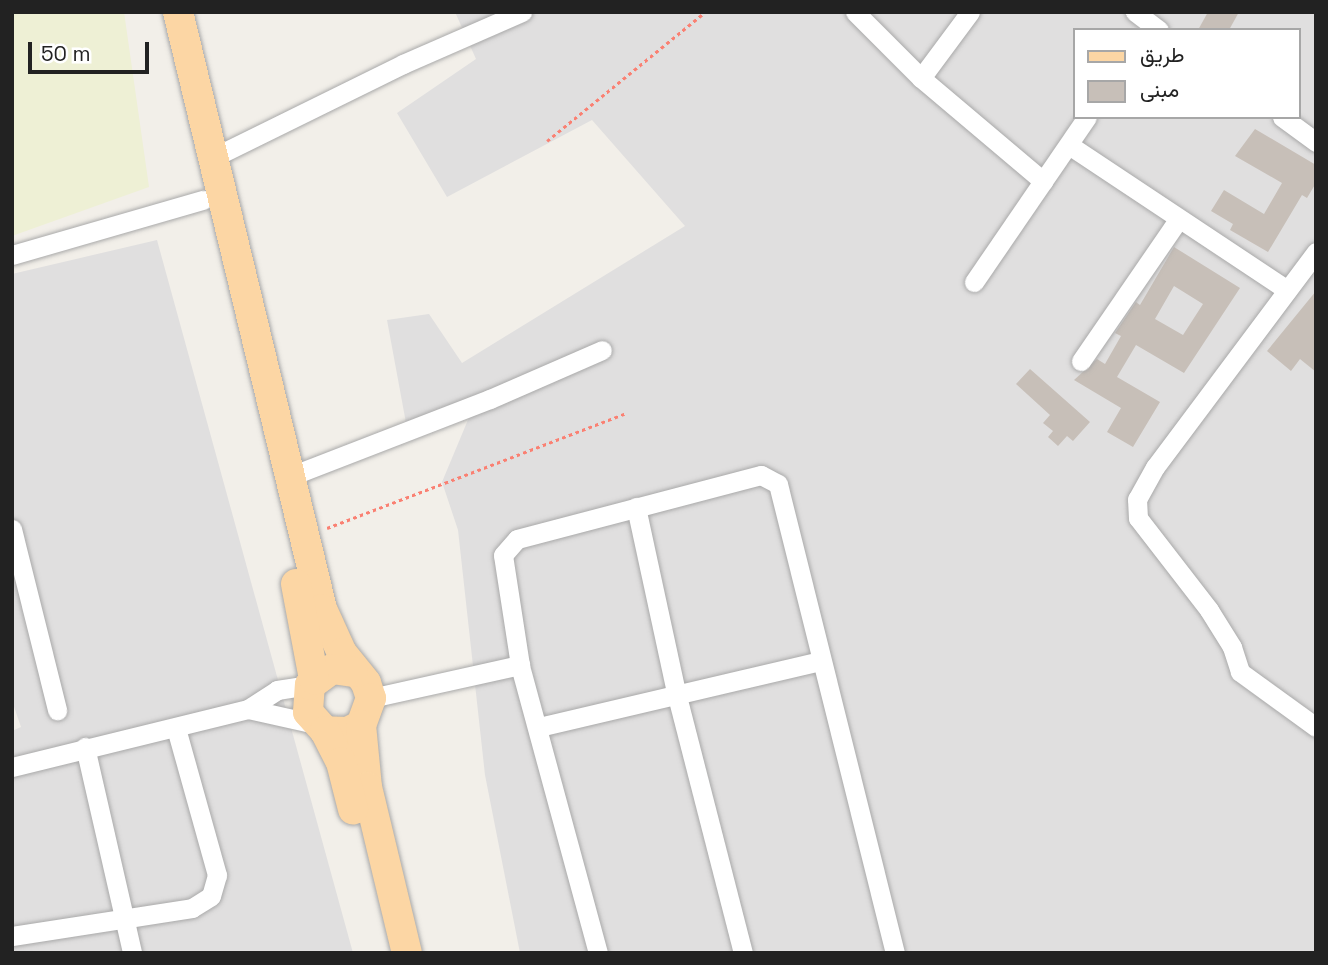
<!DOCTYPE html>
<meta charset="utf-8">
<style>
body{margin:0}
#map{position:relative;width:1328px;height:965px;overflow:hidden;background:#f2efe9;font-family:"Space Grotesk",Vazirmatn,sans-serif}
div>[style]{position:absolute}
.residential>*{inset:0;background:#e0dfdf}
.farmland>*{inset:0;background:#eef0d5}
.building>*{inset:0;background:#c7bfb8}
.path>*{height:2.5px;margin-top:-1.25px;transform-origin:0;background:repeating-linear-gradient(90deg,#fa8072 0 3.5px,transparent 0 7px)}
.roads{filter:drop-shadow(0 0 2px #a9a9a9) drop-shadow(0 0 2px #a9a9a9)}
.minor>*{height:19px;margin:-9.5px;padding:0 9.5px;transform-origin:9.5px;border-radius:9.5px;background:#fff}
.primary>*{height:30px;margin:-15px;padding:0 15px;transform-origin:15px;border-radius:15px;background:#fcd6a4}
span{translate:-50% -50%;white-space:nowrap;text-align:center;line-height:1.15;-webkit-text-stroke:6px #fff;paint-order:stroke}
.frame{position:absolute;inset:0;border:14px solid #222;pointer-events:none}
.legend{position:absolute;left:1073px;top:28px;width:228px;height:91px;box-sizing:border-box;background:#fff;border:2px solid #a7a7a7;margin:0;padding:9px 12px;list-style:none;font-size:21px;color:#222}
.legend li{display:flex;align-items:center;gap:14px;height:35px}
.legend b{width:35px;border:2px solid #a7a7a7}
.scale{position:absolute;left:28px;top:42px;width:121px;height:32px;box-sizing:border-box;border:4px solid #222;border-top:0;padding-left:9px;font-size:21px;line-height:24px;white-space:nowrap;color:#222;-webkit-text-stroke:5px #fff;paint-order:stroke}
</style>
<div id="map">
<div class="residential">
<i style="clip-path:polygon(evenodd,455px 12px,1316px 12px,1316px 953px,520px 953px,485px 775px,458px 530px,442px 482px,470px 415px,406px 423px,387px 320px,429px 314px,462px 363px,685px 226px,592px 120px,447px 197px,397px 113px,476px 59px,455px 12px,1074px 30px,1298px 30px,1298px 117px,1074px 117px,1074px 30px)"></i>
<i style="clip-path:polygon(157px 240px,353px 953px,12px 953px,12px 731px,21px 727px,12px 701px,12px 274px)"></i>
</div>
<div class="farmland">
<i style="clip-path:polygon(12px 12px,124px 12px,149px 187px,12px 236px)"></i>
</div>
<div class="building">
<i style="clip-path:polygon(1208px 12px,1239px 12px,1229px 30px,1198px 30px)"></i>
<i style="clip-path:polygon(1255px 129px,1316px 165px,1316px 183px,1307px 198px,1302px 195px,1268px 252px,1230px 230px,1233px 224px,1211px 211px,1224px 190px,1264px 214px,1282px 183px,1235px 156px)"></i>
<i style="clip-path:polygon(evenodd,1174px 247px,1240px 288px,1184px 373px,1136px 345px,1117px 377px,1160px 402px,1133px 447px,1107px 432px,1121px 408px,1074px 380px,1097px 359px,1105px 364px,1121px 336px,1115px 333px,1136px 302px,1140px 305px,1174px 247px,1174px 286px,1203px 304px,1183px 335px,1155px 319px,1174px 286px)"></i>
<i style="clip-path:polygon(1316px 291px,1316px 372px,1300px 359px,1291px 371px,1267px 351px)"></i>
<i style="clip-path:polygon(1030px 369px,1090px 422px,1073px 441px,1067px 436px,1058px 446px,1048px 437px,1053px 431px,1043px 423px,1050px 415px,1016px 384px)"></i>
</div>
<div class="path">
<i style="left:547px;top:141px;width:204px;rotate:-39.2deg"></i>
<i style="left:327px;top:528px;width:321px;rotate:-21deg"></i>
</div>
<div class="roads">
<div class="minor">
<i style="left:855px;top:12px;width:93px;rotate:45deg"></i>
<i style="left:921px;top:78px;width:160px;rotate:40.2deg"></i>
<i style="left:1135px;top:12px;width:30px;rotate:37deg"></i>
<i style="left:921px;top:78px;width:82px;rotate:-53.4deg"></i>
<i style="left:1282px;top:117px;width:42px;rotate:36.3deg"></i>
<i style="left:1069px;top:145px;width:262px;rotate:33.6deg"></i>
<i style="left:212px;top:158px;width:213px;rotate:-26.2deg"></i>
<i style="left:403px;top:64px;width:130px;rotate:-23.6deg"></i>
<i style="left:1316px;top:252px;width:269px;rotate:126.8deg"></i>
<i style="left:1155px;top:467px;width:37px;rotate:119deg"></i>
<i style="left:1137px;top:499px;width:19px;rotate:87deg"></i>
<i style="left:1138px;top:518px;width:116px;rotate:52.3deg"></i>
<i style="left:1209px;top:610px;width:44px;rotate:58.1deg"></i>
<i style="left:1232px;top:647px;width:26px;rotate:72deg"></i>
<i style="left:1240px;top:672px;width:94px;rotate:35.9deg"></i>
<i style="left:12px;top:255px;width:199px;rotate:-16.1deg"></i>
<i style="left:974px;top:282px;width:200px;rotate:-55.6deg"></i>
<i style="left:1081px;top:361px;width:171px;rotate:-55.5deg"></i>
<i style="left:291px;top:476px;width:213px;rotate:-21.2deg"></i>
<i style="left:490px;top:399px;width:122px;rotate:-23.6deg"></i>
<i style="left:636px;top:507px;width:193px;rotate:77.8deg"></i>
<i style="left:677px;top:696px;width:265px;rotate:75.6deg"></i>
<i style="left:12px;top:529px;width:187px;rotate:76deg"></i>
<i style="left:371px;top:698px;width:153px;rotate:-12.5deg"></i>
<i style="left:248px;top:709px;width:35px;rotate:-33deg"></i>
<i style="left:277px;top:690px;width:33px;rotate:-9deg"></i>
<i style="left:539px;top:727px;width:289px;rotate:-13.2deg"></i>
<i style="left:85px;top:747px;width:211px;rotate:77.1deg"></i>
<i style="left:12px;top:767px;width:243px;rotate:-13.8deg"></i>
<i style="left:248px;top:709px;width:69px;rotate:12.6deg"></i>
<i style="left:12px;top:936px;width:182px;rotate:-8.8deg"></i>
<i style="left:192px;top:908px;width:22px;rotate:-32deg"></i>
<i style="left:211px;top:896px;width:22px;rotate:-74deg"></i>
<i style="left:217px;top:875px;width:153px;rotate:-105.6deg"></i>
<i style="left:598px;top:953px;width:298px;rotate:-105.2deg"></i>
<i style="left:520px;top:665px;width:111px;rotate:-98.8deg"></i>
<i style="left:503px;top:555px;width:21px;rotate:-49deg"></i>
<i style="left:517px;top:539px;width:252px;rotate:-14.7deg"></i>
<i style="left:761px;top:475px;width:19px;rotate:28deg"></i>
<i style="left:778px;top:484px;width:483px;rotate:76deg"></i>
</div>
<div class="primary">
<i style="left:178px;top:12px;width:614px;rotate:76.44deg"></i>
<i style="left:322px;top:609px;width:48px;rotate:65.6deg"></i>
<i style="left:342px;top:653px;width:38px;rotate:51deg"></i>
<i style="left:366px;top:683px;width:16px;rotate:72deg"></i>
<i style="left:371px;top:698px;width:29px;rotate:110deg"></i>
<i style="left:361px;top:725px;width:15px;rotate:152deg"></i>
<i style="left:348px;top:732px;width:23px;rotate:-178deg"></i>
<i style="left:325px;top:731px;width:25px;rotate:-132deg"></i>
<i style="left:308px;top:712px;width:27px;rotate:-86deg"></i>
<i style="left:310px;top:685px;width:27px;rotate:-36deg"></i>
<i style="left:332px;top:669px;width:21px;rotate:8deg"></i>
<i style="left:296px;top:584px;width:97px;rotate:79.3deg"></i>
<i style="left:361px;top:725px;width:62px;rotate:84.5deg"></i>
<i style="left:367px;top:787px;width:171px;rotate:76.5deg"></i>
<i style="left:325px;top:731px;width:35px;rotate:63deg"></i>
<i style="left:341px;top:762px;width:49px;rotate:75.7deg"></i>
</div>
</div>
<div class="frame"></div>
<ul class="legend">
<li><b style="height:9px;background:#fcd6a4"></b>طريق</li>
<li><b style="height:19px;background:#c7bfb8"></b>مبنى</li>
</ul>
<div class="scale">50 m</div>
</div>
